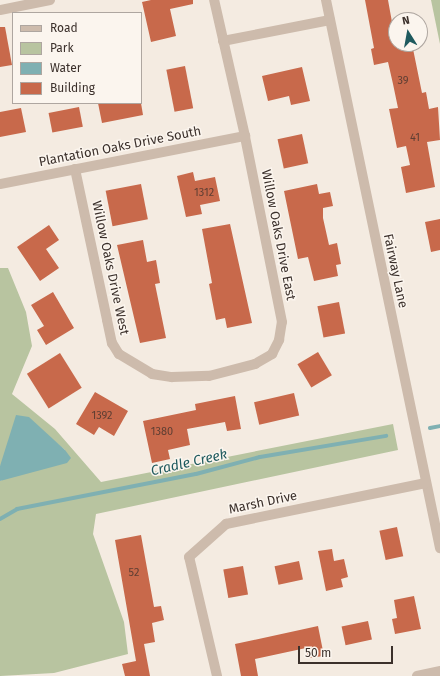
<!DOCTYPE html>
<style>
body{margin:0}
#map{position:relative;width:440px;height:676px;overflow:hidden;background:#f4ebe1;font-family:"Fira Sans",sans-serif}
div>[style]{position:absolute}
.green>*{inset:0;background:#b8c4a0}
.water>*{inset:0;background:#7fb0b2}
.stream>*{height:4px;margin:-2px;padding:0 2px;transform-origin:2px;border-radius:2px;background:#7fb0b2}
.building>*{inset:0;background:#c8694b;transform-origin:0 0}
.minor>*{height:10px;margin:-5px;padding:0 5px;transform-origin:5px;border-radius:5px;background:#cdbbac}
span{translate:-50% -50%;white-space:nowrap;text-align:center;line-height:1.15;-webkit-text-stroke:3px #fbf5ee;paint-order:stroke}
.number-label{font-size:11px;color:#5e3e33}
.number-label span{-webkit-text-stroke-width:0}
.street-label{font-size:13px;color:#3b302b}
.water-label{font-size:14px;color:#1f5a5e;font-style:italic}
.legend{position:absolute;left:12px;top:12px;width:130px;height:92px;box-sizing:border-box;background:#fbf5ee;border:1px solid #aea6a0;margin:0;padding:5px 7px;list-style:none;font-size:12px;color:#3b302b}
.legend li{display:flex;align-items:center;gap:8px;height:20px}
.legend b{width:20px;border:1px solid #aea6a0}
.north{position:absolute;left:388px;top:12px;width:40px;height:40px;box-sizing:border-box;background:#fbf5ee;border:1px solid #aea6a0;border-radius:50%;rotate:349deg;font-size:11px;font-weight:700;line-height:16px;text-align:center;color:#3b302b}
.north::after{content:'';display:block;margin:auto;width:14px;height:18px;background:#1f5a5e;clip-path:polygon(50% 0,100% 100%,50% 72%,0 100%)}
.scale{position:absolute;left:298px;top:646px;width:95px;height:18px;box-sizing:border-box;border:2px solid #3b302b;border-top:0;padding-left:5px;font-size:12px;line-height:14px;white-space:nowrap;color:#3b302b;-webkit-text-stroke:3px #fbf5ee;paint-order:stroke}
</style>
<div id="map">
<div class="green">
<i style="clip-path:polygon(431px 0,440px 0,440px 44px)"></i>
<i style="clip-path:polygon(0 268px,8px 268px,26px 312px,32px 346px,12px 394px,55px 429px,101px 482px,393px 424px,398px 450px,96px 514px,93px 534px,124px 622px,128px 654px,54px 673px,0 676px,0 481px,65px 450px,48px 436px,0 466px)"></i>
</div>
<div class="water">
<i style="clip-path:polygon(16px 415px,29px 417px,65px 450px,71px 458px,67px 463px,0 481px,0 466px)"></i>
</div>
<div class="stream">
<i style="left:430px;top:428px;width:10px;rotate:-11deg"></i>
<i style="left:0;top:519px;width:20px;rotate:-30deg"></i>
<i style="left:17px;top:509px;width:182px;rotate:-11.1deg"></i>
<i style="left:196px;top:474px;width:66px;rotate:-14.9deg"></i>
<i style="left:260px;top:457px;width:128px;rotate:-9.5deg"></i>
</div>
<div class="building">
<i style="clip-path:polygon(151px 0,193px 0,193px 4px,170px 9px,176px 36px,151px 42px,142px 2px)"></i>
<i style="clip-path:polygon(365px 0,388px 0,396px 44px,412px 44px,422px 93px,426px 92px,429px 109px,438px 107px,440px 140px,427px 142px,435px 187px,406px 193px,401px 167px,410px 165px,406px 146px,397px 148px,389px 109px,398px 108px,393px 84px,388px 62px,374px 65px,371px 49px,374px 48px)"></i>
<i style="clip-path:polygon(0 27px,5px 27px,12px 65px,0 67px)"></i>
<i style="left:185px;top:66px;width:43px;height:19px;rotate:79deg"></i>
<i style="clip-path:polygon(302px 67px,310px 101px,291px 105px,289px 96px,268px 101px,262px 76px)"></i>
<i style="clip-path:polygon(98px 103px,141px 103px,143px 115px,102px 123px)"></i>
<i style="left:79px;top:107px;width:20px;height:31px;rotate:79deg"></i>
<i style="clip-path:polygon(21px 108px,26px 132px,0 137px,0 112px)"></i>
<i style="left:302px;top:134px;width:30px;height:25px;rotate:78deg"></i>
<i style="clip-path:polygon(193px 172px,195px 181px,215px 177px,220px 201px,200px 205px,202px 214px,186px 217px,177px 176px)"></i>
<i style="left:141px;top:184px;width:36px;height:36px;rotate:79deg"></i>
<i style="clip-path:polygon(317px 184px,319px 194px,330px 192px,333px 206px,323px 208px,323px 218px,329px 245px,337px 243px,341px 264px,336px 265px,338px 276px,314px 281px,308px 257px,298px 259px,284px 191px)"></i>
<i style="clip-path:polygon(440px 219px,440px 250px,431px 252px,425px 222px)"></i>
<i style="clip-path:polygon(230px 224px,252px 323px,227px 328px,225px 318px,216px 320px,209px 284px,212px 283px,202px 229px)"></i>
<i style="clip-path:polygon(49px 225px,59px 240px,46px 249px,59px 268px,40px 281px,17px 247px)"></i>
<i style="clip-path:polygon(143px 240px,147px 262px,156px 260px,160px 283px,155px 284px,166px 338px,140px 343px,117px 245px)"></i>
<i style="clip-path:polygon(53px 292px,74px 328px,46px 345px,37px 330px,44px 326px,31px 305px)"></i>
<i style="left:339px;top:302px;width:32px;height:22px;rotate:79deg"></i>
<i style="left:318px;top:352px;width:27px;height:24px;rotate:59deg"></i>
<i style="left:60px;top:353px;width:41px;height:39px;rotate:58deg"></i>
<i style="clip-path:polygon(95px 392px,128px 411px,114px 436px,99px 427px,94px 435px,76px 424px)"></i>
<i style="left:294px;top:393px;width:23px;height:41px;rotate:77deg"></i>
<i style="clip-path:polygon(235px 396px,241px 429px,227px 431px,225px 422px,187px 429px,190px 445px,168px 450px,170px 459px,152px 463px,143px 421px,196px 410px,195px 404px)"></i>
<i style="left:397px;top:527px;width:30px;height:18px;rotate:78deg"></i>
<i style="clip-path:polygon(141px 535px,154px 607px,161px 606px,164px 620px,152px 623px,155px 642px,144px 644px,150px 676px,125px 676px,122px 664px,136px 661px,115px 540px)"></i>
<i style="clip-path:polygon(332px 549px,334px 561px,344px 559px,348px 577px,341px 579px,343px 587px,326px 591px,318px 551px)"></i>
<i style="left:299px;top:561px;width:19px;height:25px;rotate:78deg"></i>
<i style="left:243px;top:566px;width:29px;height:20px;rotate:80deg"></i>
<i style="clip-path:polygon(414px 596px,421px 629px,395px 634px,392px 619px,397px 618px,394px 600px)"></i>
<i style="left:368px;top:621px;width:19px;height:27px;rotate:78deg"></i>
<i style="clip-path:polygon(318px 626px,324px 656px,308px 658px,306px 648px,255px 659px,258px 676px,241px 676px,235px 644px)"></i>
</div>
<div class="minor">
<i style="left:326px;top:0;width:560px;rotate:78.25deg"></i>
<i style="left:0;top:10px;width:51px;rotate:-11.3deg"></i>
<i style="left:223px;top:41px;width:109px;rotate:-11.1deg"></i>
<i style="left:75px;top:169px;width:154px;rotate:78deg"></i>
<i style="left:107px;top:320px;width:24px;rotate:78deg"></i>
<i style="left:112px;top:343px;width:13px;rotate:58deg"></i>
<i style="left:119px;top:354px;width:39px;rotate:31deg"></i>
<i style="left:152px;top:374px;width:20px;rotate:9deg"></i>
<i style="left:172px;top:377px;width:37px;rotate:-2deg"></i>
<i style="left:209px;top:376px;width:48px;rotate:-14.6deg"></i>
<i style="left:255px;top:364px;width:20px;rotate:-30deg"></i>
<i style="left:272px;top:354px;width:16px;rotate:-63deg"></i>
<i style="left:279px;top:340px;width:18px;rotate:-81deg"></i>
<i style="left:282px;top:322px;width:190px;rotate:-101.3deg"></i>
<i style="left:245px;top:136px;width:139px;rotate:-102.8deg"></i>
<i style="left:0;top:184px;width:250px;rotate:-11.1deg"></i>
<i style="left:217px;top:676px;width:122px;rotate:-103.2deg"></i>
<i style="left:189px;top:557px;width:50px;rotate:-41.7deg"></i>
<i style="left:226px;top:524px;width:204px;rotate:-11.6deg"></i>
<i style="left:417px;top:676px;width:24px;rotate:-12deg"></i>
</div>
<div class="number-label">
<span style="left:403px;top:81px">39</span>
<span style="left:415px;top:138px">41</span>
<span style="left:204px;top:193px">1312</span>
<span style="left:102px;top:416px">1392</span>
<span style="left:162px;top:432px">1380</span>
<span style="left:134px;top:573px">52</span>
</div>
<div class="street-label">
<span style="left:120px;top:147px;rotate:-11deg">Plantation Oaks Drive South</span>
<span style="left:278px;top:235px;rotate:79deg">Willow Oaks Drive East</span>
<span style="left:110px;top:268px;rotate:78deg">Willow Oaks Drive West</span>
<span style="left:395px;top:271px;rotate:78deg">Fairway Lane</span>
<span style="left:263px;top:503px;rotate:-12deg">Marsh Drive</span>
</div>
<div class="water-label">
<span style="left:189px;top:463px;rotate:-13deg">Cradle Creek</span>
</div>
<ul class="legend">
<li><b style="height:5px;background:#cdbbac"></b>Road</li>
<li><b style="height:11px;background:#b8c4a0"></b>Park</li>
<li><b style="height:11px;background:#7fb0b2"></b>Water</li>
<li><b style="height:11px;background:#c8694b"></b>Building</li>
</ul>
<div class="north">N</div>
<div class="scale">50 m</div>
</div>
